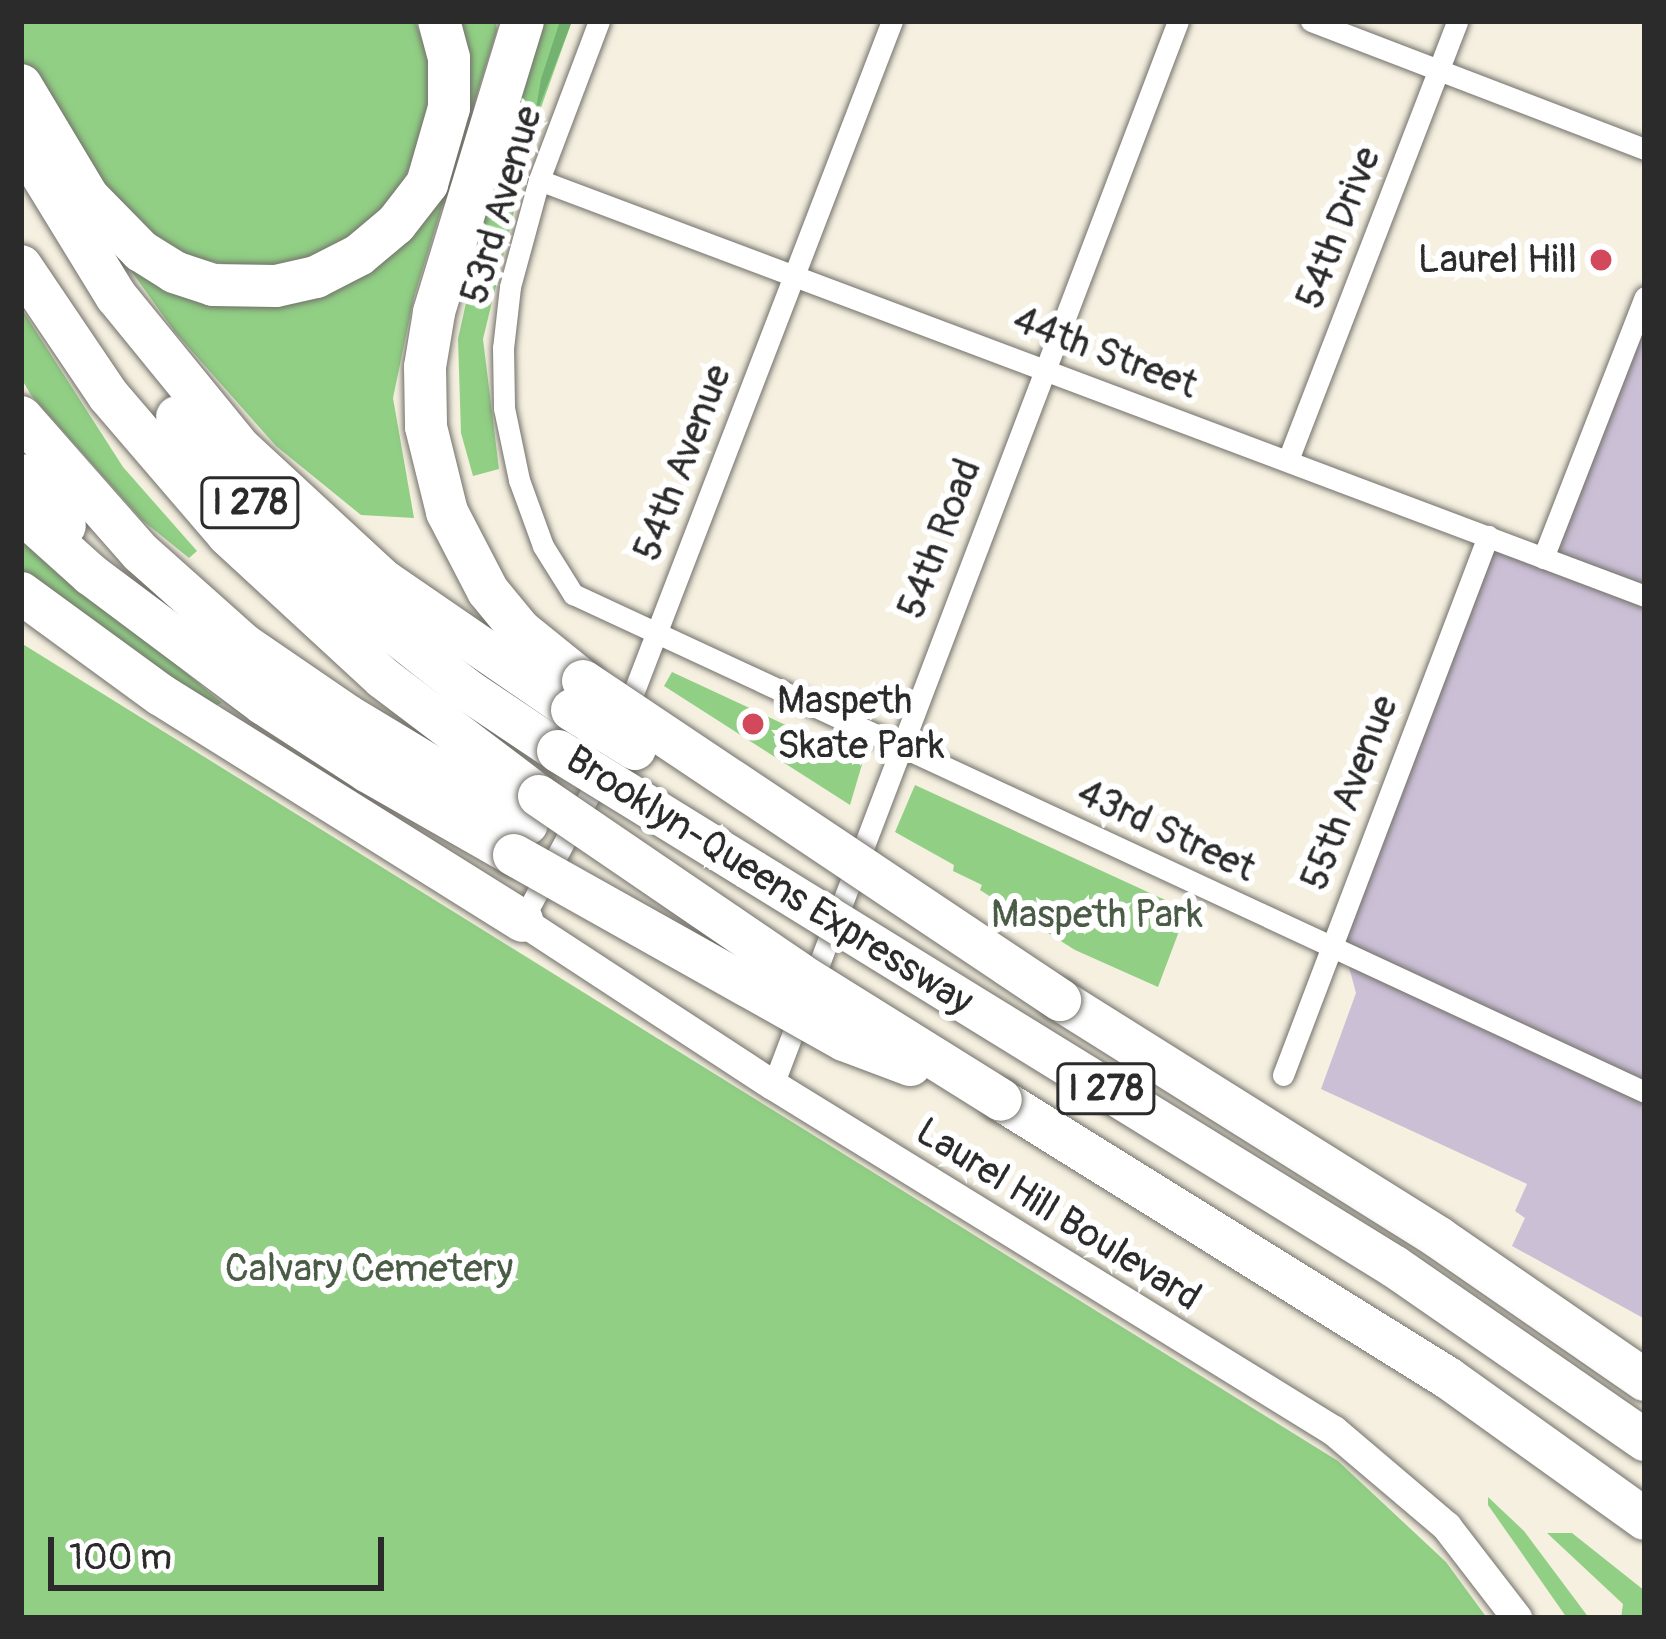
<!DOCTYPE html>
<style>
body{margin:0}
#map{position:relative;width:1666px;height:1639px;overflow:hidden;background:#f5f0e0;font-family:Pangolin,sans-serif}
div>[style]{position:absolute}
.industrial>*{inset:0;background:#cbbfd6}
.green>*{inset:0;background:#91cf85}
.forest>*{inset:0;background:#74b272}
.roads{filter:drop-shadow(0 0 3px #72706a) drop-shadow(0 0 3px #72706a)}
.street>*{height:21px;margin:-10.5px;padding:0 10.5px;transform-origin:10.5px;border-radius:10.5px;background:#fff}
.secondary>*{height:30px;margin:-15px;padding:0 15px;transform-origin:15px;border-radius:15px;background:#fff}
.highway>*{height:42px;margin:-21px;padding:0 21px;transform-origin:21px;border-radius:21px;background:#fff}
.bridges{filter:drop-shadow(0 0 3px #72706a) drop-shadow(0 0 3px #72706a)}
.highway-bridge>*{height:42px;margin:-21px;padding:0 21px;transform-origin:21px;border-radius:21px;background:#fff}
.dots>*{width:33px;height:33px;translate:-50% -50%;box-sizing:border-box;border:6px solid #fff;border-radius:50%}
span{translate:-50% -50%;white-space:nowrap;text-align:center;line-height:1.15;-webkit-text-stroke:12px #fff;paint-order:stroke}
.shield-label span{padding:3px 9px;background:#fff;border:3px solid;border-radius:9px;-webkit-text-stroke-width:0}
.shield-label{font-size:36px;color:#2b2b2b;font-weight:700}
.street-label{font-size:39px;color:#2b2b2b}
.poi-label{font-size:39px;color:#2b2b2b}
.right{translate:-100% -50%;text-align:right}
.left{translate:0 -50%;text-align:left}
.park-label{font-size:39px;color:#4a5c46}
.frame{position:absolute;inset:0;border:24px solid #2b2b2b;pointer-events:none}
.scale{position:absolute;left:48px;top:1537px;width:336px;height:54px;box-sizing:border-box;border:6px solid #2b2b2b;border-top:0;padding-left:15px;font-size:36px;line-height:42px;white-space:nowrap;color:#2b2b2b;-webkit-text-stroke:9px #fff;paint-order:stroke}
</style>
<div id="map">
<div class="industrial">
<i style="clip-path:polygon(1645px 297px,1645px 1319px,1512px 1246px,1525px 1218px,1515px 1211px,1527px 1184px,1321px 1089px,1356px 993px,1338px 926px,1488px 536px,1542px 557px)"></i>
</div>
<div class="green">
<i style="clip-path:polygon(21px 21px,415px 21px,432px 63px,423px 143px,389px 207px,325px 256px,251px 269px,171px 254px,21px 169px)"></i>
<i style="clip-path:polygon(448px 21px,496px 21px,497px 30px,414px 297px,393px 398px,414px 518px,361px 515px,276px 446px,175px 332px,104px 233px,222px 306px,429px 207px)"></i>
<i style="clip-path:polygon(542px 21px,572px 21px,504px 211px,518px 195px,483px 339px,499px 469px,473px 476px,461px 433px,458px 339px,484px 221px)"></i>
<i style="clip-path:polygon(21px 308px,123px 467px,197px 551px,189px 558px,142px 520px,31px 395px,21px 378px)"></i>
<i style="clip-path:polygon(21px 531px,79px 583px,222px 703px,206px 709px,21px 575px)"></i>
<i style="clip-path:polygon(21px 643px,1338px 1461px,1446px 1562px,1487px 1618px,21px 1618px)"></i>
<i style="clip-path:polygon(672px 672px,863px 761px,850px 805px,664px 686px)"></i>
<i style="clip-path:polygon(915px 785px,1187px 910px,1158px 987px,1075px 950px,980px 890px,982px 885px,953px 871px,954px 865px,895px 832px)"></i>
<i style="clip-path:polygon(1488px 1497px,1524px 1531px,1589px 1618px,1567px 1618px,1488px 1505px)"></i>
<i style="clip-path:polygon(1547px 1533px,1572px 1533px,1645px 1591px,1645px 1618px,1621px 1618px,1623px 1604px)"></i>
</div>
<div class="forest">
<i style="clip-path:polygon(560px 21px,572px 21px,534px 120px,541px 79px)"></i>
</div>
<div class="roads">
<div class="street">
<i style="left:599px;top:21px;width:170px;rotate:110.7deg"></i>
<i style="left:539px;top:180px;width:111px;rotate:105.2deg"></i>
<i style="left:510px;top:287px;width:61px;rotate:96.5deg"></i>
<i style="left:503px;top:348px;width:60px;rotate:89deg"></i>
<i style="left:504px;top:408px;width:74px;rotate:78.2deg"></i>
<i style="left:519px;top:480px;width:70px;rotate:70deg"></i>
<i style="left:543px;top:546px;width:57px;rotate:58deg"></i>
<i style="left:573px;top:594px;width:1182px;rotate:24.92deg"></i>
<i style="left:1311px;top:21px;width:358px;rotate:21deg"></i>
<i style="left:539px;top:180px;width:1182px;rotate:20.61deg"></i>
<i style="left:1288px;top:460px;width:470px;rotate:-68.9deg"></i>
<i style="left:1543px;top:558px;width:280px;rotate:-68.7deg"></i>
<i style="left:624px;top:717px;width:746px;rotate:-68.94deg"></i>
<i style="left:522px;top:921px;width:168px;rotate:-61.9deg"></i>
<i style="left:1283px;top:1075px;width:577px;rotate:-69.18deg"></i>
<i style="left:773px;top:1085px;width:1138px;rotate:-69.16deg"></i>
</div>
<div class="secondary">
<i style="left:522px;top:921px;width:300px;rotate:33.2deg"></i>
<i style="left:773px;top:1085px;width:659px;rotate:31.66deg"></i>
<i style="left:1334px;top:1431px;width:148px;rotate:40.3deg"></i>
<i style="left:1447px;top:1527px;width:115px;rotate:52.4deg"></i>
</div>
<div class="highway">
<i style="left:523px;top:21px;width:305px;rotate:107deg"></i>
<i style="left:434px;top:313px;width:55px;rotate:99.5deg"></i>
<i style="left:425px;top:367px;width:60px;rotate:89deg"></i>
<i style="left:426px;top:427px;width:88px;rotate:76.1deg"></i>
<i style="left:447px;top:512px;width:89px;rotate:62.6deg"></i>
<i style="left:488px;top:591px;width:50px;rotate:50.6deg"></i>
<i style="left:520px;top:630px;width:81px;rotate:39deg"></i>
<i style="left:21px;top:85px;width:131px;rotate:59.1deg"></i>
<i style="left:88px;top:197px;width:76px;rotate:45.5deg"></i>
<i style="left:141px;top:251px;width:39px;rotate:32deg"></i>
<i style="left:174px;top:272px;width:41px;rotate:18.4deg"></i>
<i style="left:213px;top:285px;width:63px;rotate:0.9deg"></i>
<i style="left:276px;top:286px;width:41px;rotate:-12.7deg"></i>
<i style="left:316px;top:277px;width:48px;rotate:-27.1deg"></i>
<i style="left:359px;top:255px;width:48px;rotate:-40deg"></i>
<i style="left:396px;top:224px;width:51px;rotate:-52.2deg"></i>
<i style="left:427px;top:184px;width:79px;rotate:-73.9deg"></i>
<i style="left:449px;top:108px;width:50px;rotate:-90deg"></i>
<i style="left:449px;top:58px;width:38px;rotate:-105deg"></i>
<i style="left:21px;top:141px;width:182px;rotate:58.5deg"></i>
<i style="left:116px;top:296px;width:198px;rotate:50.8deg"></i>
<i style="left:241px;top:449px;width:193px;rotate:42.7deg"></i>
<i style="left:383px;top:580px;width:229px;rotate:34.5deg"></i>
<i style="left:21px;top:266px;width:156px;rotate:56deg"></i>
<i style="left:108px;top:395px;width:184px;rotate:49.4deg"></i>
<i style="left:228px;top:535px;width:211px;rotate:42.7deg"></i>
<i style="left:383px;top:678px;width:196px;rotate:37.1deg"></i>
<i style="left:21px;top:417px;width:181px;rotate:48.6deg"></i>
<i style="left:141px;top:553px;width:137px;rotate:41.7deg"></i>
<i style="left:243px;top:644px;width:127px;rotate:34.4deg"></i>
<i style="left:348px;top:716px;width:209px;rotate:31.1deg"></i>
<i style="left:177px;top:417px;width:121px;rotate:49.3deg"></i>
<i style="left:256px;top:509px;width:128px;rotate:43.4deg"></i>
<i style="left:349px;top:597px;width:150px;rotate:38.2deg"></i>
<i style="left:467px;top:690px;width:110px;rotate:33.8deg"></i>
<i style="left:21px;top:475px;width:67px;rotate:49.2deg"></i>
<i style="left:21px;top:512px;width:93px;rotate:41.9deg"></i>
<i style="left:90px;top:574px;width:217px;rotate:36.8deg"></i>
<i style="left:264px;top:704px;width:123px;rotate:33deg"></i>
<i style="left:367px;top:771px;width:169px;rotate:29.7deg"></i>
<i style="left:21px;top:593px;width:173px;rotate:36.1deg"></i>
<i style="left:161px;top:695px;width:426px;rotate:32deg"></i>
<i style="left:1060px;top:1000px;width:448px;rotate:32.1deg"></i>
<i style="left:1439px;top:1238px;width:250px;rotate:34.6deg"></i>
<i style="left:1001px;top:1100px;width:526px;rotate:31.88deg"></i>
<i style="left:1448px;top:1378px;width:242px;rotate:35.6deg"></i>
</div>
</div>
<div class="bridges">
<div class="highway-bridge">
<i style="left:583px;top:681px;width:574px;rotate:33.77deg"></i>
<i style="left:572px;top:710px;width:74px;rotate:31.8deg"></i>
<i style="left:558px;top:751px;width:983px;rotate:31.65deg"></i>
<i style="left:1395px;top:1267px;width:304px;rotate:34.7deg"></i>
<i style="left:539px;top:796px;width:314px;rotate:34.3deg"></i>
<i style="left:798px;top:973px;width:239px;rotate:32deg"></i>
<i style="left:514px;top:855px;width:378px;rotate:29.3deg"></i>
<i style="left:844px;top:1040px;width:71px;rotate:20.7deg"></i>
</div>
</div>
<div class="dots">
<i style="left:1601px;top:260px;background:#d1495b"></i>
<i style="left:753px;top:724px;background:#d1495b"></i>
</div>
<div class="shield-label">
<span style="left:250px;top:503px">I 278</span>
<span style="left:1106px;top:1089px">I 278</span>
</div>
<div class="street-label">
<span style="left:502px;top:205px;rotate:-74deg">53rd Avenue</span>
<span style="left:1339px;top:228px;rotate:-69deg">54th Drive</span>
<span style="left:1105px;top:353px;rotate:21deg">44th Street</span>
<span style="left:683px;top:463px;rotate:-69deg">54th Avenue</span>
<span style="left:940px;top:539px;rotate:-69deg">54th Road</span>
<span style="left:1350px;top:793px;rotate:-69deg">55th Avenue</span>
<span style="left:1166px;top:831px;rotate:25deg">43rd Street</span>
<span style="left:769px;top:881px;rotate:32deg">Brooklyn-Queens Expressway</span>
<span style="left:1058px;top:1215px;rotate:32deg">Laurel Hill Boulevard</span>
</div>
<div class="poi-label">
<span class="right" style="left:1577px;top:260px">Laurel Hill</span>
<span class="left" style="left:777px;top:724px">Maspeth<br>Skate Park</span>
</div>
<div class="park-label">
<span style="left:1097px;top:915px">Maspeth Park</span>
<span style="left:369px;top:1269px">Calvary Cemetery</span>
</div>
<div class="frame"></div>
<div class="scale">100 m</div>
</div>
